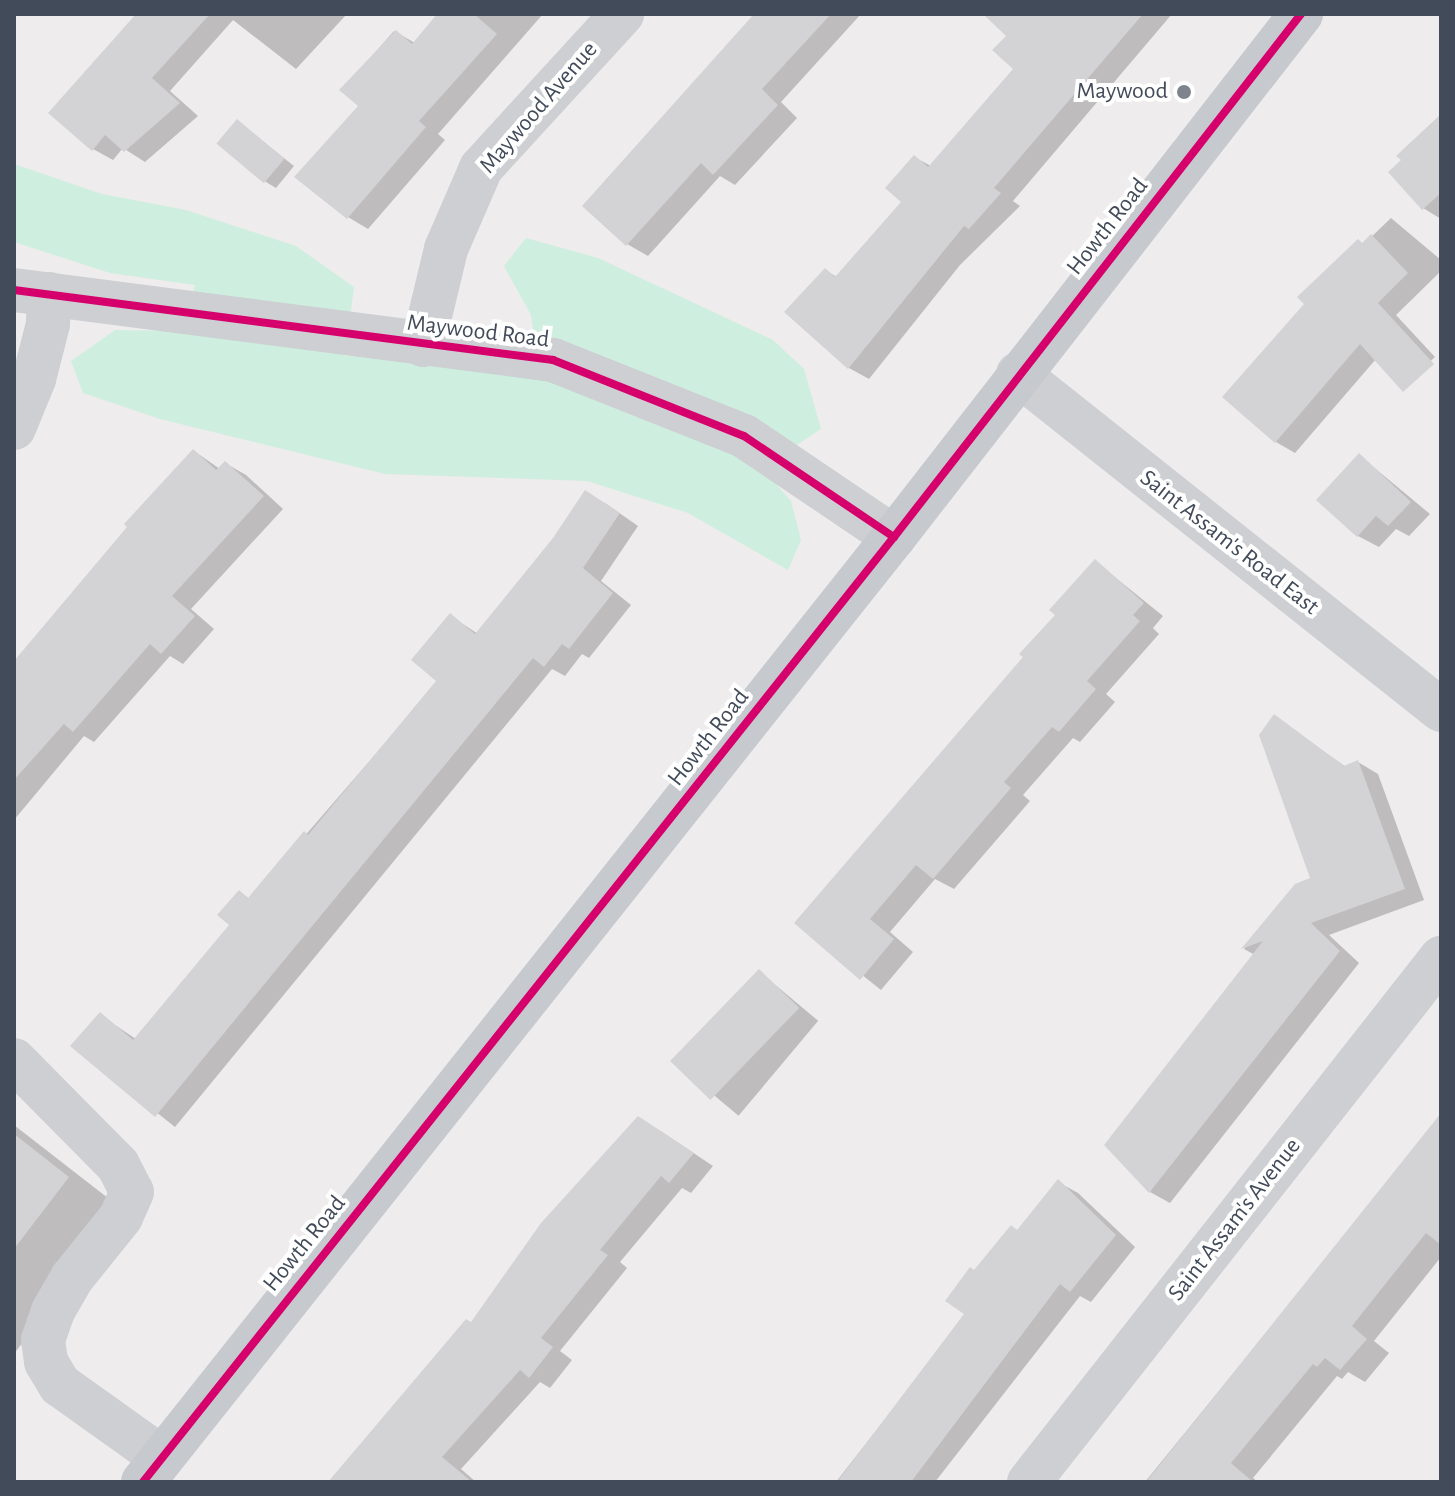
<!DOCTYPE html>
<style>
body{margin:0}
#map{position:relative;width:1455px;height:1496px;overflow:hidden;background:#eeecec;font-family:"Alegreya Sans",sans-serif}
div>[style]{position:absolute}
.green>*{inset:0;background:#ceefdf}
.shadow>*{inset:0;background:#0003;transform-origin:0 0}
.building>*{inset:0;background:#d3d3d5;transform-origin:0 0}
.minor>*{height:44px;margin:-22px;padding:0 22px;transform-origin:22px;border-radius:22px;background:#cdcfd2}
.major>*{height:44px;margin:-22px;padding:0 22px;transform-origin:22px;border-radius:22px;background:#c6c9ce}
.cycleway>*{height:8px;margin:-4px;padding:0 4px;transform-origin:4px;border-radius:4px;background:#d6006c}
.dots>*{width:22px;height:22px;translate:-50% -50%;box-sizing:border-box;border:4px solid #fff;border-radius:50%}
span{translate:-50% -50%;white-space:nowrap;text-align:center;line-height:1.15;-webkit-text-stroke:8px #fff;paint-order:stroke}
.poi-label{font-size:24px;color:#424b5a}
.right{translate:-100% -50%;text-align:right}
.street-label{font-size:24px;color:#424b5a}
.frame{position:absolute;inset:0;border:16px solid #424b5a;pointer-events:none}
</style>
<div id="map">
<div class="green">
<i style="clip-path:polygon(14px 164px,102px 194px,186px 210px,296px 246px,354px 287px,345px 356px,408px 355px,534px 337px,531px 315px,504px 266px,526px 238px,598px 258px,773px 340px,804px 369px,821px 429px,762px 468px,791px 501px,801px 540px,788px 570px,688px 513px,587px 481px,385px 474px,160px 419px,83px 393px,71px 361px,115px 330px,183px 331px,195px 285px,110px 273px,14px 242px)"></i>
</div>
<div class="shadow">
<i style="clip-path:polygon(137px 14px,347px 14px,296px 69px,233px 20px,170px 91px,198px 116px,145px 162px,123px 148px,113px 160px,93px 149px)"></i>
<i style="clip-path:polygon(440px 14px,543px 14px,438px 134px,445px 140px,368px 229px,348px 217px,360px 106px,342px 90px,394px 31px,415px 43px)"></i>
<i style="clip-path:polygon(756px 14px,861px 14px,781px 102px,797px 118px,735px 185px,720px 176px,648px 256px,627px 244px)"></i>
<i style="clip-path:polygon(1061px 14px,1172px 14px,1013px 201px,1020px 206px,960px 265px,869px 379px,849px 368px,825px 270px,837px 277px,904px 202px,914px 157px,931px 166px)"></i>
<i style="clip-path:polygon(1441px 117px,1441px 219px,1423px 208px)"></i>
<i style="clip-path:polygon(238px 122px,294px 166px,276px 188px,266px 182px)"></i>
<i style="clip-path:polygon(1391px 218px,1441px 260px,1441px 271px,1396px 315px,1435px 357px,1407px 383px,1376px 359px,1295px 453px,1276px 442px,1364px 244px)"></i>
<i style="clip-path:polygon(194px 451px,220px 469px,225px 463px,246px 475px,283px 509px,191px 609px,214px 629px,183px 664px,170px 656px,94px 742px,84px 736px,14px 820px,14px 663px)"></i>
<i style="clip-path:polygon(1359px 455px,1430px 514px,1409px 536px,1396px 529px,1379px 547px,1358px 536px)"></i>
<i style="clip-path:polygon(605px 503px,638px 526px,601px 581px,631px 605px,589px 658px,582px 654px,565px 676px,552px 669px,175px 1127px,73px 1046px,100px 1015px,136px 1039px,231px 924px,239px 892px,250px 899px,439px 681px,451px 616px,478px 634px)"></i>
<i style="clip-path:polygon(1095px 561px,1163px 616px,1153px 628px,1159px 634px,1106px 694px,1115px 702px,1080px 742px,1073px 738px,1023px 795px,1030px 801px,954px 889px,935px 879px,890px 932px,913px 952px,881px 990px,797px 923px,1026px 657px)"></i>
<i style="clip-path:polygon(1274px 717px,1346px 767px,1358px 762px,1378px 774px,1424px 900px,1329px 935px,1359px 963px,1170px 1203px,1150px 1192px,1255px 955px,1244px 949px,1296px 885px,1313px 879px)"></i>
<i style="left:760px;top:972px;width:76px;height:124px;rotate:40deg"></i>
<i style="clip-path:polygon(1441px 1117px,1441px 1257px,1374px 1341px,1389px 1353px,1365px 1382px,1348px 1372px,1342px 1379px,1337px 1376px,1253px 1478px,1258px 1482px,1145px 1482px)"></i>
<i style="clip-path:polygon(14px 1125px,122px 1209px,14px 1354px)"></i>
<i style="clip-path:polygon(659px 1130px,713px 1166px,691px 1193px,682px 1188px,620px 1262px,627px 1268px,560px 1351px,572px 1360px,550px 1388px,540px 1382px,461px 1469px,476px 1482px,330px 1482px,472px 1324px)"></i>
<i style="clip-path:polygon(1058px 1182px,1078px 1193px,1135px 1247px,1091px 1302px,1080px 1296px,935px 1482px,836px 1482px,967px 1314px,975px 1272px,1019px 1231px)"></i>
</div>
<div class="building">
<i style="clip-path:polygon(136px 14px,210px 14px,152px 78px,180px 103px,124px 152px,105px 135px,92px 151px,48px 113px)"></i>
<i style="clip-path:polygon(437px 14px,474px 14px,497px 34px,419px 121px,426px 127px,347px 219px,294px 177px,358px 106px,339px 90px,396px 30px,412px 44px)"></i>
<i style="clip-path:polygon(754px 14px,831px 14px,762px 89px,778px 105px,713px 175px,701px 163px,626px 246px,582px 206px)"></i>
<i style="clip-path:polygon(983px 14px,1143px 14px,994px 188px,1001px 193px,969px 229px,964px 226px,848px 369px,784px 312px,825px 268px,835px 277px,901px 202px,885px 188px,914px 155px,928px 167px,1013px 69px,992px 50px,1006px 36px)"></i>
<i style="clip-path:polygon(1441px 114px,1441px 193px,1422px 210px,1388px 172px,1401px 160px,1396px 156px)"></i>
<i style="left:237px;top:119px;width:62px;height:32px;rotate:40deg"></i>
<i style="clip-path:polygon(1371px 234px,1408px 273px,1378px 303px,1434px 364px,1403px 392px,1360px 344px,1275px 443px,1222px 397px,1304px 304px,1297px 297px,1358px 239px,1362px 243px)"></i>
<i style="clip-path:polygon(193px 449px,216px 470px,225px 461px,264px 496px,172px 596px,195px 616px,161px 654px,150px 644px,73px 732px,64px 724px,14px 780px,14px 661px,127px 527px,124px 524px)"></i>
<i style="clip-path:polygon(1359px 453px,1411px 502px,1388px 526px,1376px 516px,1357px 537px,1316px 500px)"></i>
<i style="clip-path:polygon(585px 490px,620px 513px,583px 568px,613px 593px,569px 649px,562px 644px,544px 667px,533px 658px,155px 1117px,70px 1046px,100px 1012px,133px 1040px,229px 925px,217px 915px,239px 890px,248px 898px,304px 831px,308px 835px,436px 681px,411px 660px,450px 613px,475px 634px,553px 538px)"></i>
<i style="clip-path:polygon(1095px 559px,1144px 603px,1133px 615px,1140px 621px,1087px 681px,1096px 689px,1059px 732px,1052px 727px,1004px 782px,1011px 788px,933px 879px,916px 865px,870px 919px,894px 939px,860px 980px,794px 923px,1023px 657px,1019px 654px,1055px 615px,1049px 610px)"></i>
<i style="clip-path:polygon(1274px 714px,1344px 766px,1358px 760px,1405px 889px,1311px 923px,1340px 951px,1149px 1193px,1104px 1145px,1263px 941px,1241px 949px,1295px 884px,1310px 878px,1259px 735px)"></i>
<i style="left:759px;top:969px;width:56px;height:128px;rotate:44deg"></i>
<i style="clip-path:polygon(1441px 1113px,1441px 1245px,1426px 1233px,1352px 1326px,1367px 1339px,1340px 1370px,1325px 1358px,1317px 1367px,1313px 1364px,1231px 1463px,1253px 1482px,1146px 1482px)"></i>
<i style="clip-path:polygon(638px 1116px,694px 1153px,669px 1183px,661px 1176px,600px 1250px,608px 1255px,541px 1338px,553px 1347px,529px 1378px,520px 1370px,442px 1457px,472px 1482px,328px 1482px,466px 1319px,471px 1322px,541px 1223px)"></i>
<i style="clip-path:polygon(14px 1134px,69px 1177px,14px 1249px)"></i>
<i style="clip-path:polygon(1058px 1179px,1116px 1235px,1070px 1292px,1060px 1284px,911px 1482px,837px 1482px,964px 1314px,945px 1301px,970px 1267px,974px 1270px,1011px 1225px,1017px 1230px)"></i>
</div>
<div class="minor">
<i style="left:14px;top:290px;width:544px;rotate:7.4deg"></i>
<i style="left:553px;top:360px;width:206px;rotate:21.7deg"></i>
<i style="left:744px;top:436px;width:181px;rotate:34deg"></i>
<i style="left:423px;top:345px;width:99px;rotate:-76.5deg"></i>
<i style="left:446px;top:249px;width:88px;rotate:-66.6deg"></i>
<i style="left:481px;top:168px;width:209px;rotate:-47.5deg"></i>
<i style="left:1018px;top:374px;width:540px;rotate:38.46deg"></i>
<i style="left:14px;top:428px;width:53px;rotate:-67.8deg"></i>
<i style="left:34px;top:379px;width:57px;rotate:-75.7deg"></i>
<i style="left:48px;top:324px;width:30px;rotate:-88deg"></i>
<i style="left:14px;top:1060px;width:148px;rotate:45.3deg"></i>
<i style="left:118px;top:1165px;width:30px;rotate:63deg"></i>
<i style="left:132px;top:1192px;width:27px;rotate:114deg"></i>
<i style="left:121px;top:1217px;width:78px;rotate:128.8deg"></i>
<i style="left:72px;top:1278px;width:38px;rotate:120deg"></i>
<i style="left:53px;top:1311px;width:31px;rotate:109deg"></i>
<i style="left:43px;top:1340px;width:22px;rotate:82deg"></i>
<i style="left:46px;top:1362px;width:27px;rotate:59deg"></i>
<i style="left:60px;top:1385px;width:124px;rotate:35.5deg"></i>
<i style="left:1029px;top:1482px;width:667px;rotate:-51.82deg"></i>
</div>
<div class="major">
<i style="left:143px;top:1482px;width:1207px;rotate:-51.53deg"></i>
<i style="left:894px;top:537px;width:663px;rotate:-52.11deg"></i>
</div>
<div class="cycleway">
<i style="left:14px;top:290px;width:544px;rotate:7.4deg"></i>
<i style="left:553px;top:360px;width:206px;rotate:21.7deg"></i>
<i style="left:744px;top:436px;width:181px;rotate:34deg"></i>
<i style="left:143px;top:1482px;width:1207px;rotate:-51.53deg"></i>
<i style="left:894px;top:537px;width:663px;rotate:-52.11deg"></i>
</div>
<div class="dots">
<i style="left:1184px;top:92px;background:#7e838d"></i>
</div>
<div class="poi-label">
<span class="right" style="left:1168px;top:92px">Maywood</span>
</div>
<div class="street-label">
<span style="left:539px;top:108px;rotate:-49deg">Maywood Avenue</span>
<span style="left:1108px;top:227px;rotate:-52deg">Howth Road</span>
<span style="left:478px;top:332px;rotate:7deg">Maywood Road</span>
<span style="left:1229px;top:543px;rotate:38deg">Saint Assam's Road East</span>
<span style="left:709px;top:738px;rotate:-52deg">Howth Road</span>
<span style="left:1235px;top:1220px;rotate:-52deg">Saint Assam's Avenue</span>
<span style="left:305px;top:1244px;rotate:-51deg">Howth Road</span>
</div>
<div class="frame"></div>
</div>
